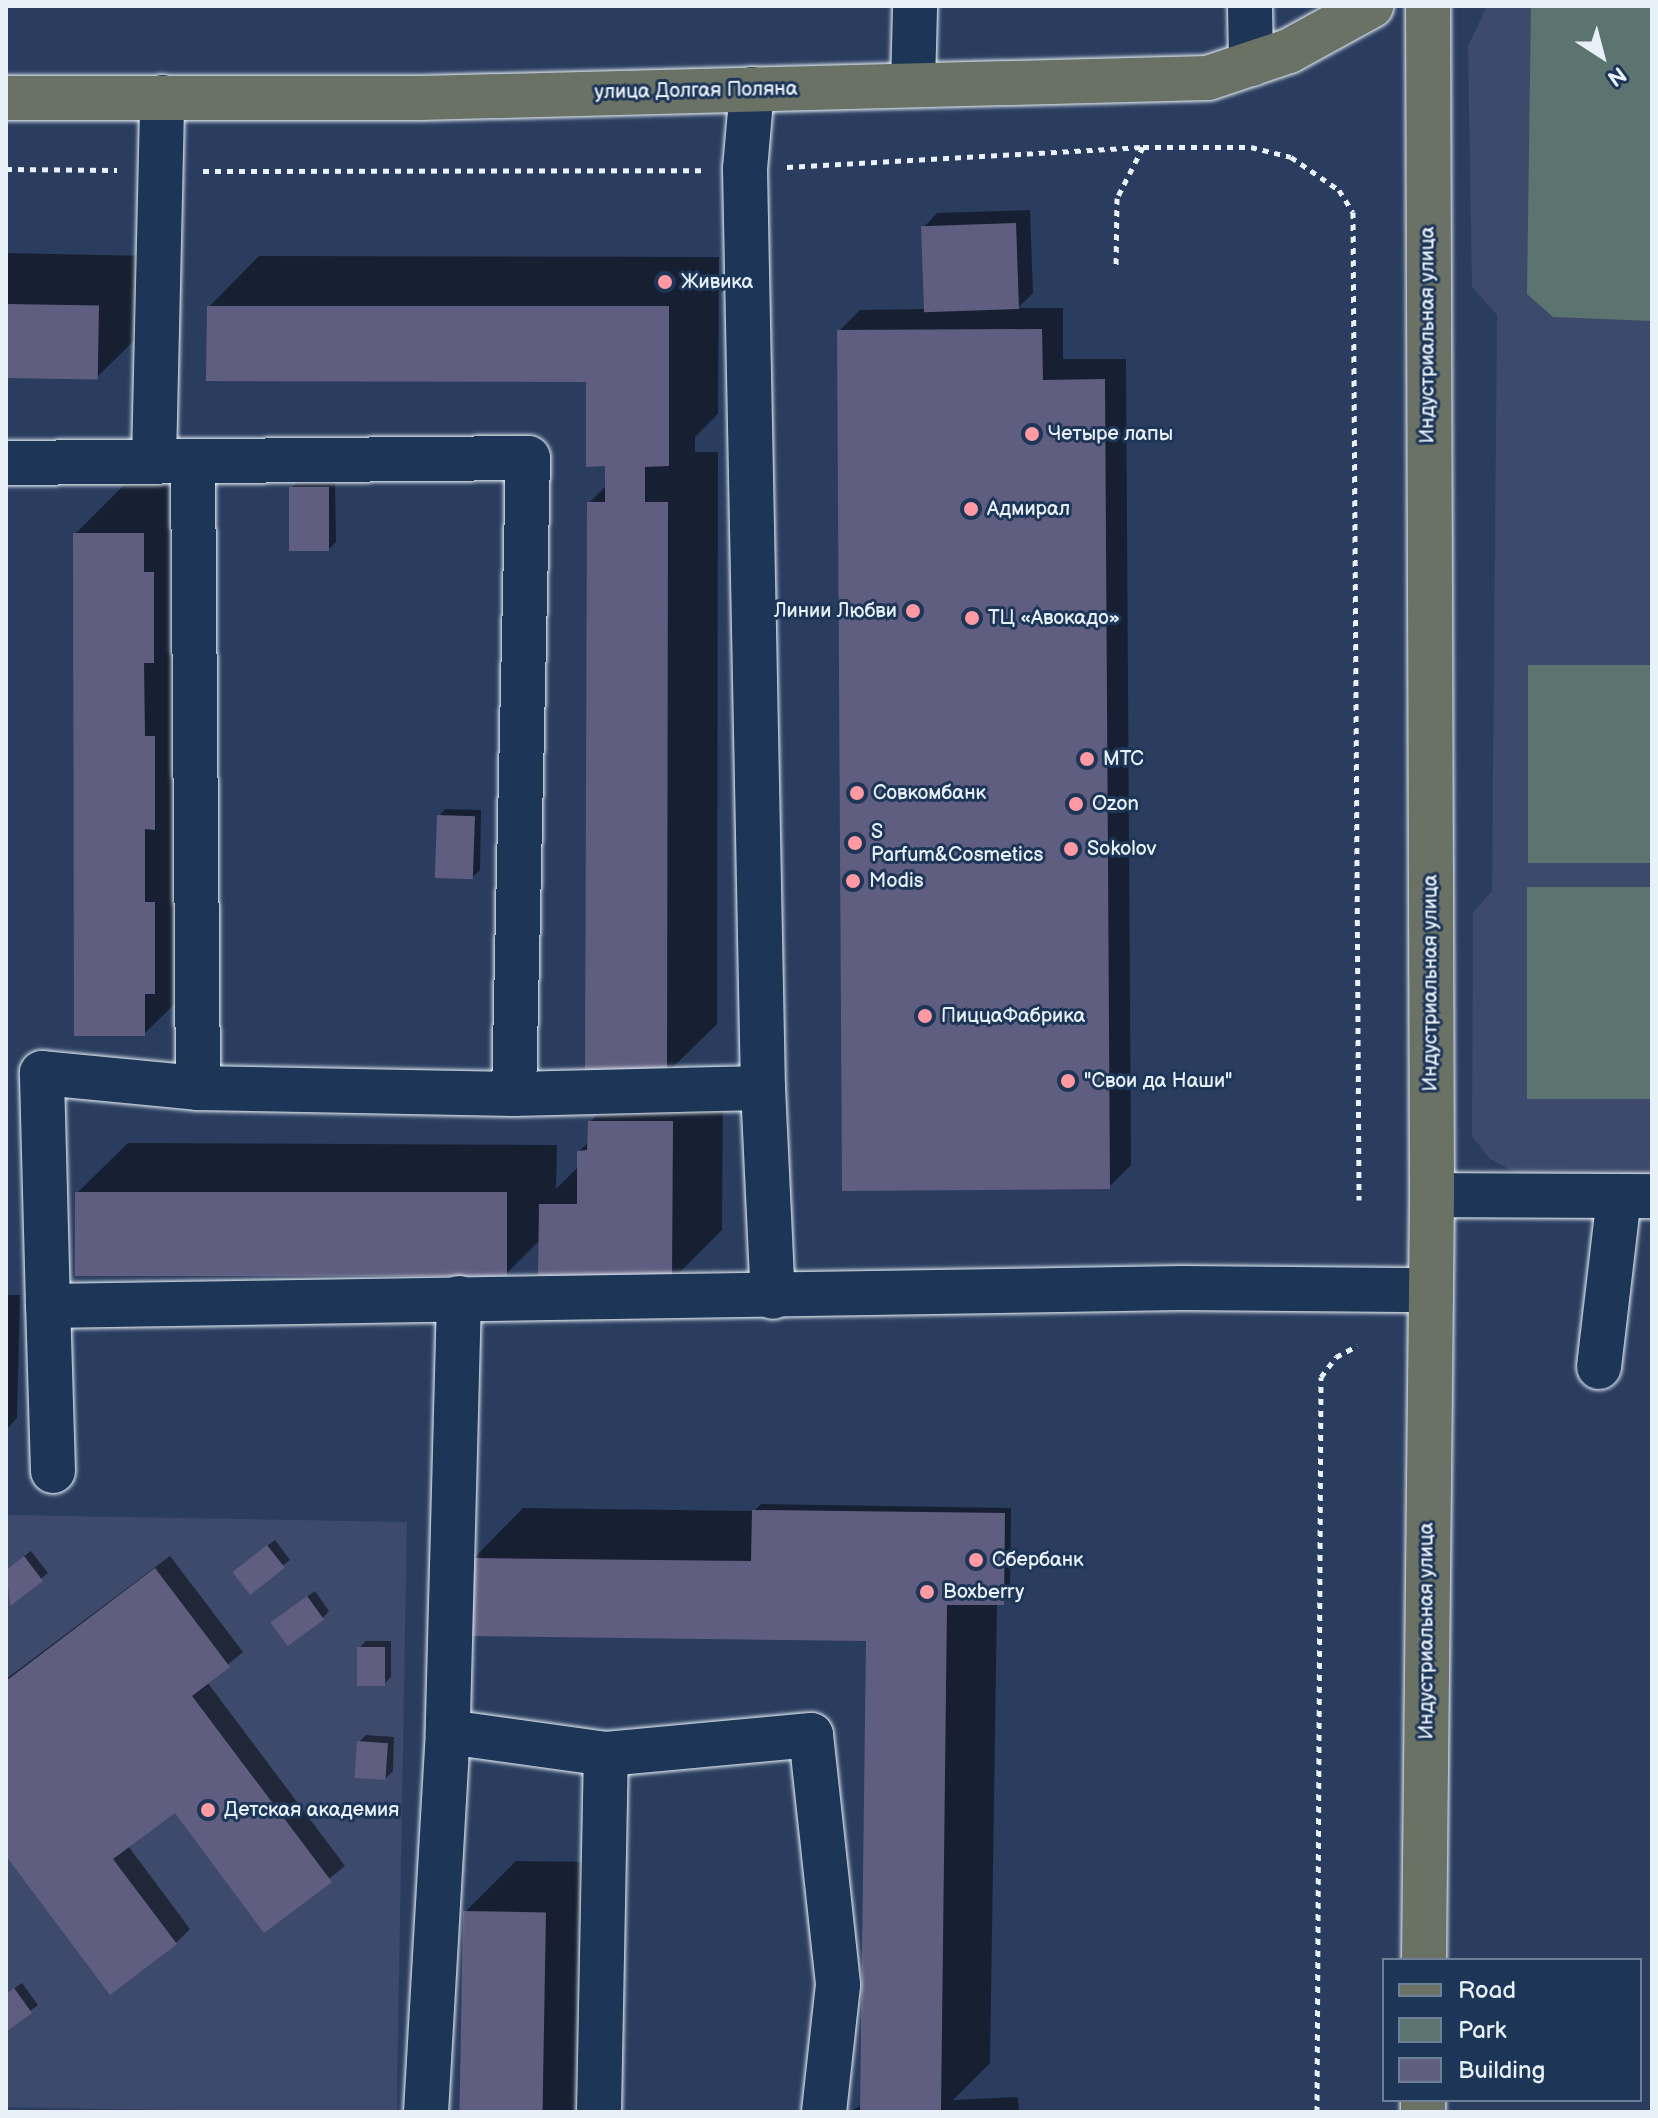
<!DOCTYPE html>
<meta charset="utf-8">
<style>
body{margin:0}
#map{position:relative;width:1658px;height:2118px;overflow:hidden;background:#2a3d5f;font-family:"Balsamiq Sans",sans-serif}
div>[style]{position:absolute}
.built>*{inset:0;background:#3d4a6c;transform-origin:0 0}
.green>*{inset:0;background:#5c7470;transform-origin:0 0}
.shadow>*{inset:0;background:#0007}
.building>*{inset:0;background:#605e80;transform-origin:0 0}
.path>*{height:5px;margin-top:-2.5px;transform-origin:0;background:repeating-linear-gradient(90deg,#e8f1f8 0 6px,transparent 0 12px)}
.roads{filter:drop-shadow(0 0 2px #e8f1f8) drop-shadow(0 0 2px #e8f1f8)}
.minor>*{height:44px;margin:-22px;padding:0 22px;transform-origin:22px;border-radius:22px;background:#1d3557}
.major>*{height:44px;margin:-22px;padding:0 22px;transform-origin:22px;border-radius:22px;background:#6a7266}
.highway>*{height:44px;margin:-22px;padding:0 22px;transform-origin:22px;border-radius:22px;background:#6a7266}
.dots>*{width:22px;height:22px;translate:-50% -50%;box-sizing:border-box;border:4px solid #1d3557;border-radius:50%}
span{translate:-50% -50%;white-space:nowrap;text-align:center;line-height:1.15;-webkit-text-stroke:6px #1d3557;paint-order:stroke}
.street-label{font-size:20px;color:#e8f1f8}
.poi-label{font-size:20px;color:#e8f1f8}
.left{translate:0 -50%;text-align:left}
.right{translate:-100% -50%;text-align:right}
.frame{position:absolute;inset:0;border:8px solid #e8f1f8;pointer-events:none}
.legend{position:absolute;left:1382px;top:1958px;width:260px;height:144px;box-sizing:border-box;background:#1d3557;border:2px solid #6e8097;margin:0;padding:10px 14px;list-style:none;font-size:24px;color:#e8f1f8}
.legend li{display:flex;align-items:center;gap:16px;height:40px}
.legend b{width:40px;border:2px solid #6e8097}
.north{position:absolute;left:1562px;top:16px;width:80px;height:80px;-webkit-text-stroke:6px #1d3557;paint-order:stroke;rotate:144deg;font-size:22px;font-weight:700;line-height:32px;text-align:center;color:#e8f1f8}
.north::after{content:'';display:block;margin:auto;width:28px;height:36px;background:#e8f1f8;clip-path:polygon(50% 0,100% 100%,50% 72%,0 100%)}
</style>
<div id="map">
<div class="built">
<i style="clip-path:polygon(1487px 6px,1652px 6px,1652px 1179px,1524px 1177px,1490px 1159px,1472px 1136px,1473px 912px,1492px 891px,1497px 315px,1472px 287px,1468px 46px)"></i>
<i style="left:6px;top:1515px;width:401px;height:592px;rotate:1deg"></i>
</div>
<div class="green">
<i style="clip-path:polygon(1531px 6px,1652px 6px,1652px 321px,1553px 317px,1527px 294px)"></i>
<i style="left:1528px;top:665px;width:124px;height:198px"></i>
<i style="left:1652px;top:887px;width:212px;height:125px;rotate:90deg"></i>
</div>
<div class="shadow">
<i style="clip-path:polygon(1030px 210px,1033px 293px,1018px 308px,1063px 308px,1063px 359px,1126px 359px,1131px 1165px,1109px 1187px,839px 331px,860px 310px,925px 309px,923px 228px,937px 213px)"></i>
<i style="clip-path:polygon(6px 253px,149px 256px,148px 327px,97px 377px,6px 376px)"></i>
<i style="clip-path:polygon(259px 256px,719px 257px,718px 414px,695px 437px,695px 452px,718px 452px,717px 1024px,669px 1071px,723px 1071px,722px 1230px,671px 1281px,540px 1240px,505px 1275px,77px 1193px,128px 1143px,557px 1145px,556px 1189px,579px 1166px,579px 1151px,590px 1141px,590px 1122px,637px 1074px,589px 503px,607px 485px,607px 464px,588px 380px,209px 307px)"></i>
<i style="clip-path:polygon(335px 481px,336px 542px,329px 549px,291px 488px,298px 482px)"></i>
<i style="clip-path:polygon(126px 483px,194px 483px,195px 984px,144px 1034px,75px 534px)"></i>
<i style="clip-path:polygon(445px 809px,481px 810px,480px 870px,473px 877px,439px 816px)"></i>
<i style="clip-path:polygon(6px 1295px,20px 1295px,17px 1418px,6px 1430px)"></i>
<i style="clip-path:polygon(761px 1504px,1011px 1508px,1010px 1597px,997px 1603px,990px 2063px,953px 2100px,1018px 2097px,1019px 2112px,849px 2112px,862px 2105px,868px 1639px,473px 1559px,523px 1508px,754px 1511px)"></i>
<i style="clip-path:polygon(275px 1540px,290px 1560px,250px 1591px,241px 1565px)"></i>
<i style="clip-path:polygon(31px 1551px,48px 1573px,10px 1604px,6px 1570px)"></i>
<i style="clip-path:polygon(170px 1556px,243px 1652px,207px 1682px,345px 1866px,265px 1930px,175px 1810px,128px 1846px,190px 1929px,176px 1943px,6px 1852px,6px 1679px)"></i>
<i style="clip-path:polygon(315px 1591px,329px 1611px,323px 1618px,280px 1616px)"></i>
<i style="clip-path:polygon(366px 1641px,391px 1641px,391px 1677px,385px 1683px,359px 1648px)"></i>
<i style="clip-path:polygon(366px 1735px,394px 1737px,393px 1771px,386px 1778px,359px 1742px)"></i>
<i style="clip-path:polygon(516px 1861px,595px 1862px,591px 2112px,462px 2112px,465px 1912px)"></i>
<i style="clip-path:polygon(22px 1983px,38px 2005px,6px 2029px,6px 1994px)"></i>
</div>
<div class="building">
<i style="left:1016px;top:223px;width:86px;height:95px;rotate:88deg"></i>
<i style="left:6px;top:304px;width:93px;height:74px;rotate:1deg"></i>
<i style="clip-path:polygon(207px 306px,669px 306px,669px 466px,645px 467px,645px 502px,668px 502px,667px 1076px,585px 1076px,587px 502px,605px 502px,605px 466px,586px 467px,586px 382px,206px 381px)"></i>
<i style="clip-path:polygon(1042px 329px,1043px 380px,1105px 379px,1110px 1189px,842px 1191px,837px 330px)"></i>
<i style="left:289px;top:487px;width:40px;height:64px"></i>
<i style="clip-path:polygon(73px 533px,144px 533px,144px 572px,154px 572px,154px 663px,144px 663px,145px 736px,155px 736px,155px 830px,145px 829px,145px 902px,155px 902px,155px 994px,145px 994px,145px 1036px,74px 1036px)"></i>
<i style="left:437px;top:815px;width:38px;height:63px;rotate:2deg"></i>
<i style="clip-path:polygon(588px 1121px,673px 1121px,672px 1283px,538px 1275px,539px 1204px,577px 1204px,577px 1151px,587px 1150px)"></i>
<i style="left:75px;top:1192px;width:432px;height:84px"></i>
<i style="clip-path:polygon(752px 1510px,1005px 1513px,1004px 1605px,947px 1605px,941px 2112px,860px 2112px,866px 1641px,469px 1636px,471px 1558px,751px 1561px)"></i>
<i style="left:267px;top:1545px;width:29px;height:44px;rotate:52deg"></i>
<i style="clip-path:polygon(24px 1556px,43px 1581px,10px 1606px,6px 1570px)"></i>
<i style="clip-path:polygon(155px 1568px,230px 1667px,192px 1696px,332px 1882px,264px 1933px,175px 1813px,113px 1859px,177px 1944px,110px 1995px,6px 1856px,6px 1681px)"></i>
<i style="left:307px;top:1596px;width:29px;height:45px;rotate:54deg"></i>
<i style="left:357px;top:1647px;width:28px;height:39px"></i>
<i style="left:357px;top:1741px;width:31px;height:37px;rotate:4deg"></i>
<i style="left:463px;top:1911px;width:83px;height:201px;rotate:1deg"></i>
<i style="clip-path:polygon(14px 1988px,32px 2013px,6px 2032px,6px 1994px)"></i>
</div>
<div class="path">
<i style="left:1143px;top:147px;width:108px"></i>
<i style="left:1251px;top:147px;width:41px;rotate:14deg"></i>
<i style="left:1291px;top:157px;width:58px;rotate:34.5deg"></i>
<i style="left:1339px;top:190px;width:26px;rotate:58deg"></i>
<i style="left:1353px;top:212px;width:988px;rotate:89.65deg"></i>
<i style="left:787px;top:167px;width:357px;rotate:-3.2deg"></i>
<i style="left:1143px;top:147px;width:57px;rotate:117deg"></i>
<i style="left:1117px;top:198px;width:68px;rotate:90.8deg"></i>
<i style="left:6px;top:169px;width:111px;rotate:0.5deg"></i>
<i style="left:203px;top:171px;width:498px;rotate:-0.1deg"></i>
<i style="left:1317px;top:2112px;width:735px;rotate:-89.69deg"></i>
<i style="left:1321px;top:1377px;width:25px;rotate:-53deg"></i>
<i style="left:1336px;top:1357px;width:24px;rotate:-28deg"></i>
</div>
<div class="roads">
<div class="minor">
<i style="left:1250px;top:6px;width:58px;rotate:89deg"></i>
<i style="left:913px;top:85px;width:79px;rotate:-88.5deg"></i>
<i style="left:752px;top:89px;width:80px;rotate:95deg"></i>
<i style="left:745px;top:169px;width:919px;rotate:88.88deg"></i>
<i style="left:763px;top:1088px;width:209px;rotate:87.3deg"></i>
<i style="left:154px;top:461px;width:364px;rotate:-88.7deg"></i>
<i style="left:6px;top:463px;width:522px;rotate:-0.55deg"></i>
<i style="left:528px;top:458px;width:636px;rotate:91.26deg"></i>
<i style="left:514px;top:1094px;width:249px;rotate:-1.4deg"></i>
<i style="left:198px;top:1088px;width:316px;rotate:1.1deg"></i>
<i style="left:1432px;top:1195px;width:220px;rotate:0.3deg"></i>
<i style="left:459px;top:1298px;width:434px;rotate:91.5deg"></i>
<i style="left:448px;top:1732px;width:160px;rotate:7.9deg"></i>
<i style="left:606px;top:1754px;width:206px;rotate:-5.3deg"></i>
<i style="left:811px;top:1735px;width:251px;rotate:83.8deg"></i>
<i style="left:838px;top:1985px;width:128px;rotate:96.3deg"></i>
<i style="left:48px;top:1306px;width:233px;rotate:-91.5deg"></i>
<i style="left:42px;top:1073px;width:157px;rotate:5.5deg"></i>
<i style="left:198px;top:1088px;width:627px;rotate:-90.46deg"></i>
<i style="left:1599px;top:1367px;width:172px;rotate:-83.3deg"></i>
<i style="left:53px;top:1471px;width:165px;rotate:-91.7deg"></i>
<i style="left:48px;top:1306px;width:1134px;rotate:-0.91deg"></i>
<i style="left:1182px;top:1288px;width:248px;rotate:0.5deg"></i>
<i style="left:426px;top:2112px;width:381px;rotate:-86.7deg"></i>
<i style="left:599px;top:2112px;width:358px;rotate:-88.9deg"></i>
</div>
<div class="major">
<i style="left:6px;top:98px;width:415px"></i>
<i style="left:421px;top:98px;width:787px;rotate:-1.46deg"></i>
<i style="left:1208px;top:78px;width:85px;rotate:-18.4deg"></i>
<i style="left:1289px;top:51px;width:94px;rotate:-28.8deg"></i>
</div>
<div class="highway">
<i style="left:1424px;top:1960px;width:765px;rotate:-89.4deg"></i>
<i style="left:1432px;top:1195px;width:1189px;rotate:-90.19deg"></i>
<i style="left:1423px;top:2112px;width:12px;rotate:-90deg"></i>
</div>
</div>
<div class="dots">
<i style="left:665px;top:282px;background:#ff9aa2"></i>
<i style="left:1032px;top:434px;background:#ff9aa2"></i>
<i style="left:971px;top:509px;background:#ff9aa2"></i>
<i style="left:913px;top:611px;background:#ff9aa2"></i>
<i style="left:972px;top:618px;background:#ff9aa2"></i>
<i style="left:1087px;top:759px;background:#ff9aa2"></i>
<i style="left:857px;top:793px;background:#ff9aa2"></i>
<i style="left:1076px;top:804px;background:#ff9aa2"></i>
<i style="left:855px;top:843px;background:#ff9aa2"></i>
<i style="left:1071px;top:849px;background:#ff9aa2"></i>
<i style="left:853px;top:881px;background:#ff9aa2"></i>
<i style="left:925px;top:1016px;background:#ff9aa2"></i>
<i style="left:1068px;top:1081px;background:#ff9aa2"></i>
<i style="left:976px;top:1560px;background:#ff9aa2"></i>
<i style="left:927px;top:1592px;background:#ff9aa2"></i>
<i style="left:208px;top:1810px;background:#ff9aa2"></i>
</div>
<div class="street-label">
<span style="left:696px;top:91px;rotate:-1deg">улица Долгая Поляна</span>
<span style="left:1428px;top:335px;rotate:-90deg">Индустриальная улица</span>
<span style="left:1431px;top:983px;rotate:-90deg">Индустриальная улица</span>
<span style="left:1427px;top:1631px;rotate:-90deg">Индустриальная улица</span>
</div>
<div class="poi-label">
<span class="left" style="left:681px;top:282px">Живика</span>
<span class="left" style="left:1048px;top:434px">Четыре лапы</span>
<span class="left" style="left:987px;top:509px">Адмирал</span>
<span class="right" style="left:897px;top:611px">Линии Любви</span>
<span class="left" style="left:988px;top:618px">ТЦ «Авокадо»</span>
<span class="left" style="left:1103px;top:759px">МТС</span>
<span class="left" style="left:873px;top:793px">Совкомбанк</span>
<span class="left" style="left:1092px;top:804px">Ozon</span>
<span class="left" style="left:871px;top:844px">S<br>Parfum&amp;Cosmetics</span>
<span class="left" style="left:1087px;top:849px">Sokolov</span>
<span class="left" style="left:869px;top:881px">Modis</span>
<span class="left" style="left:941px;top:1016px">ПиццаФабрика</span>
<span class="left" style="left:1084px;top:1081px">"Свои да Наши"</span>
<span class="left" style="left:992px;top:1560px">Сбербанк</span>
<span class="left" style="left:943px;top:1592px">Boxberry</span>
<span class="left" style="left:224px;top:1810px">Детская академия</span>
</div>
<div class="frame"></div>
<ul class="legend">
<li><b style="height:10px;background:#6a7266"></b>Road</li>
<li><b style="height:22px;background:#5c7470"></b>Park</li>
<li><b style="height:22px;background:#605e80"></b>Building</li>
</ul>
<div class="north">N</div>
</div>
